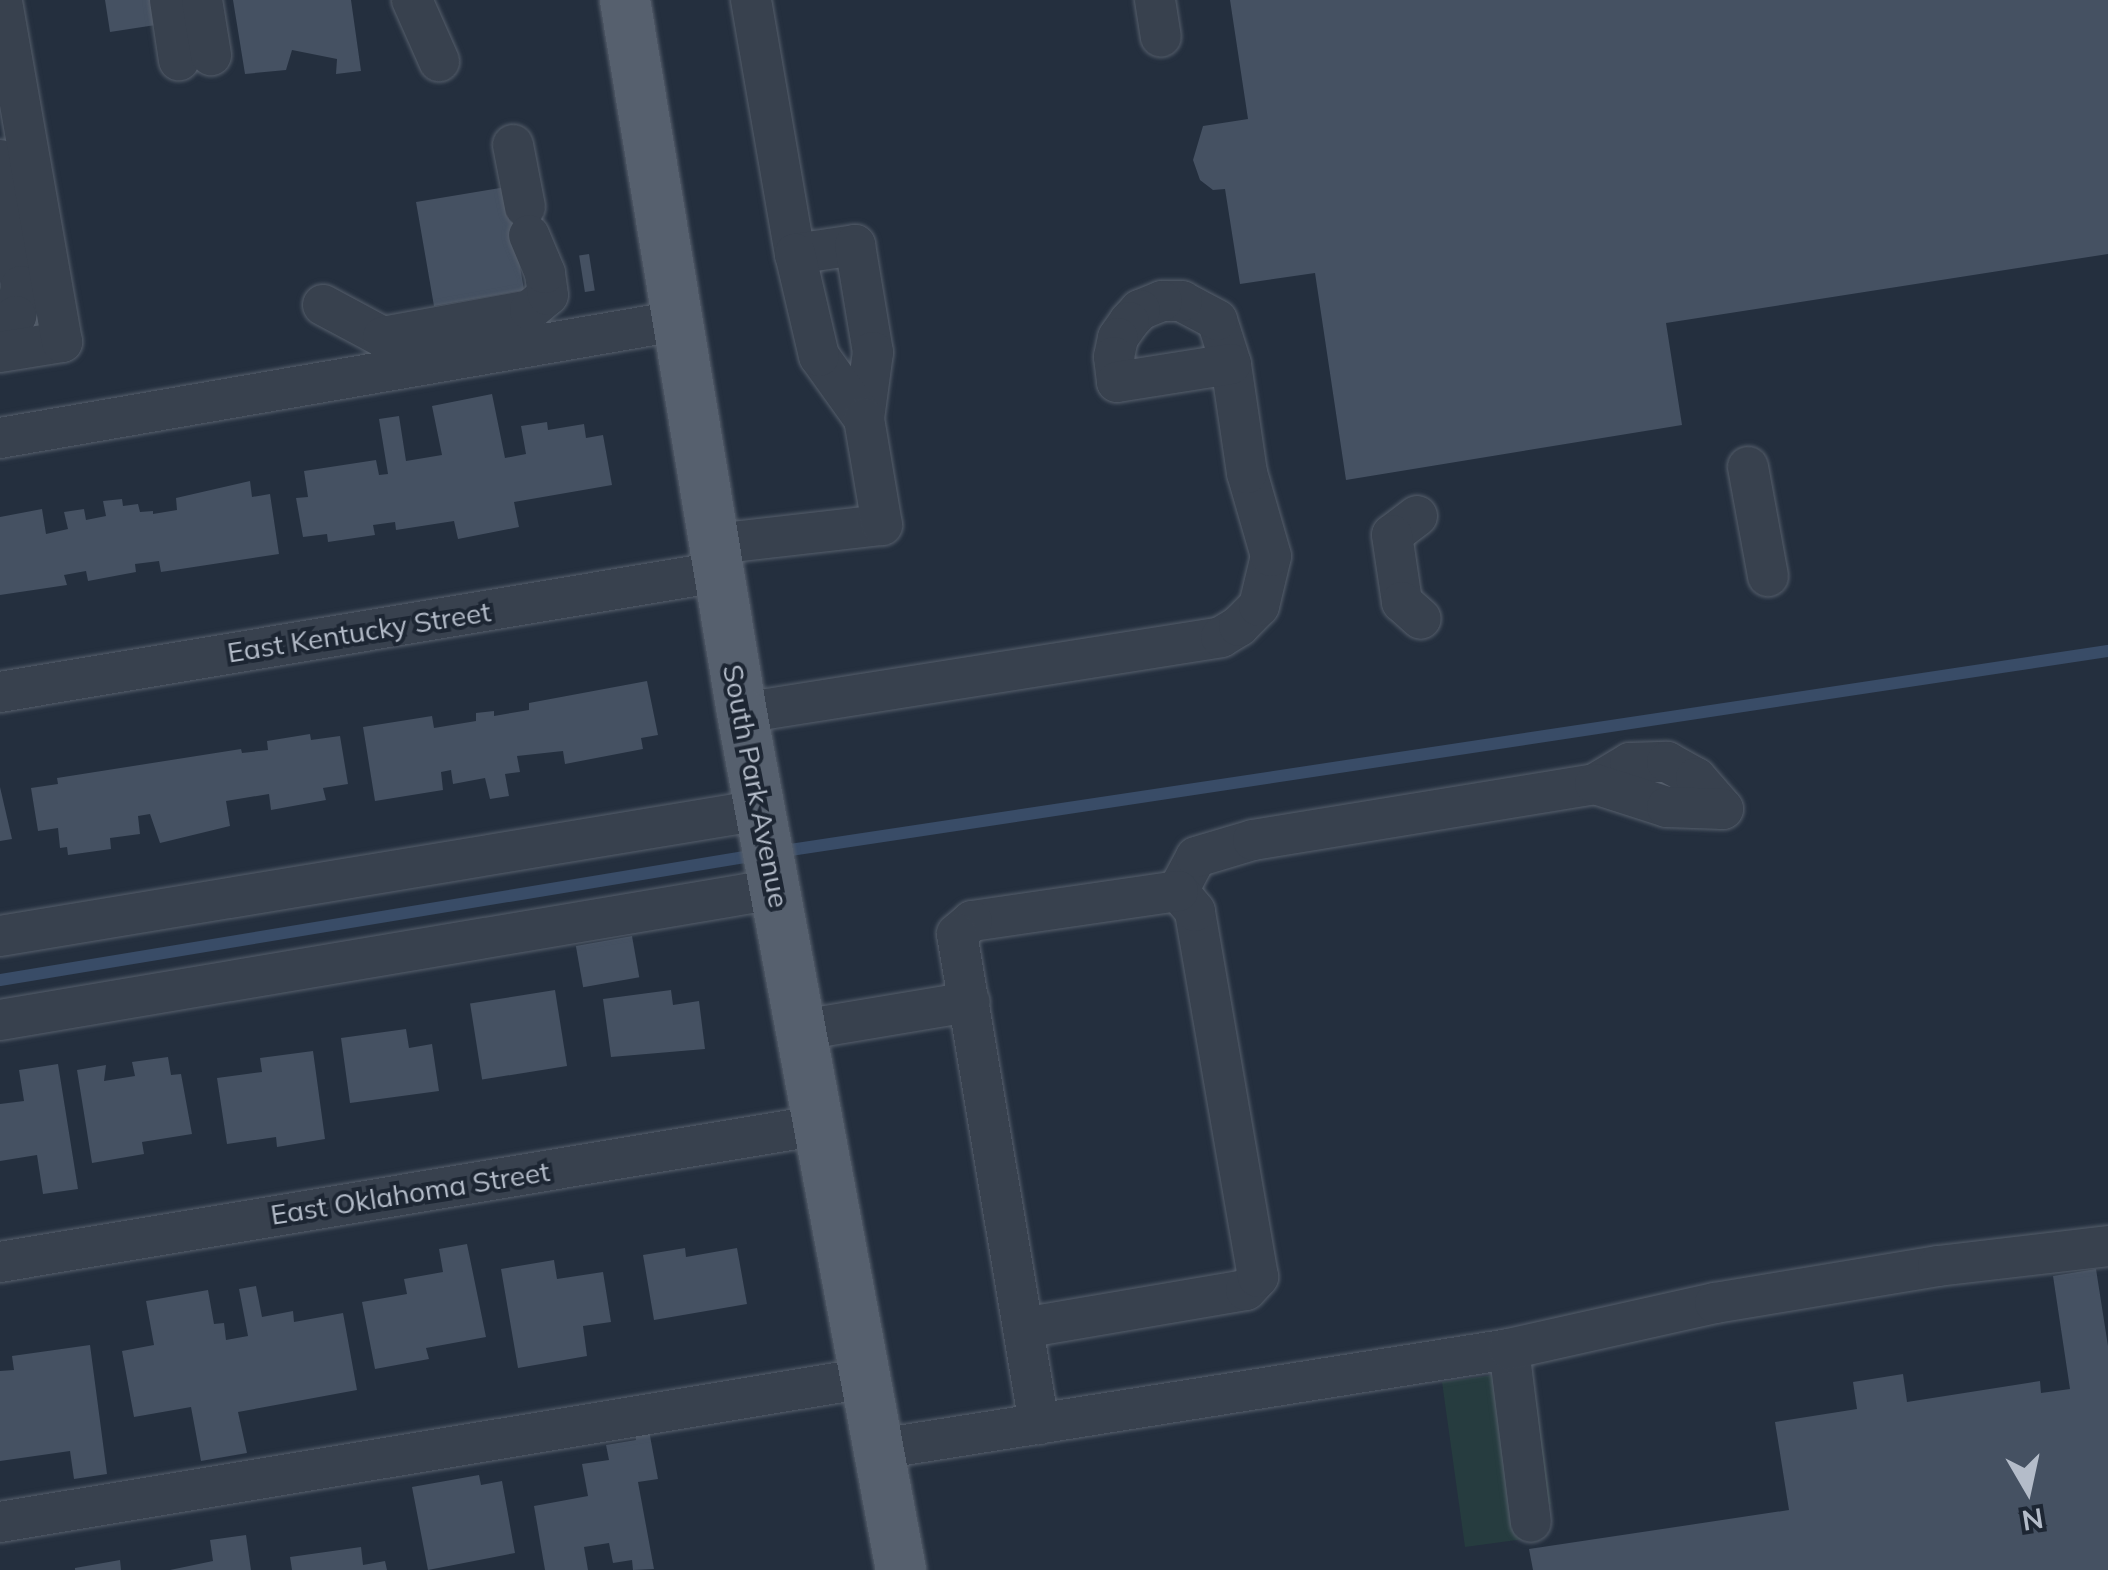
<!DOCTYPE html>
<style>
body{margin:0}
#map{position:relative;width:2108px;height:1570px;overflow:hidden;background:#242f3e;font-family:Mulish,sans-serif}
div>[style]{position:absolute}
.green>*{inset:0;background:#263c3f}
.stream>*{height:12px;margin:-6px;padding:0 6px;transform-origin:6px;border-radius:6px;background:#394c67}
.building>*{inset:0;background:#455162;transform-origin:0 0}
.roads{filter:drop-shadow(0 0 2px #565f6c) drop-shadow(0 0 2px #565f6c)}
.minor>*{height:40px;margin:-20px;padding:0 20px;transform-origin:20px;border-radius:20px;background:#38414e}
.major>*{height:50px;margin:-25px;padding:0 25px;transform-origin:25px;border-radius:25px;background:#56606e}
span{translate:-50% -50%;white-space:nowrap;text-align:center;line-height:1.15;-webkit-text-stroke:8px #1d2633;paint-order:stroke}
.street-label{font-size:28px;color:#b4bcc9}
.north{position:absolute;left:1978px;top:1440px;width:100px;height:100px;-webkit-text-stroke:8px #1d2633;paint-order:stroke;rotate:171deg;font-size:28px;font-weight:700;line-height:40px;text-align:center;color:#b4bcc9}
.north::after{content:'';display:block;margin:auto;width:35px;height:45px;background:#b4bcc9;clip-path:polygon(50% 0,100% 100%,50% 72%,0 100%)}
</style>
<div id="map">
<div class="green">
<i style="clip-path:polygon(1532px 1370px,1551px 1504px,1534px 1507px,1538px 1537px,1465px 1547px,1442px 1382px)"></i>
</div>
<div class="stream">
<i style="left:777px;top:852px;width:1346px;rotate:-8.59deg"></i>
<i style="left:0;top:980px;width:767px;rotate:-9.38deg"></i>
</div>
<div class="building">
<i style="clip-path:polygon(105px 0,158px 0,162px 24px,110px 32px)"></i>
<i style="clip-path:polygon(233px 0,351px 0,361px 71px,336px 74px,337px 59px,292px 50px,286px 70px,245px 74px)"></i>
<i style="clip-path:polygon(1230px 0,2108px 0,2108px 254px,1666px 323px,1682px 425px,1346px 480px,1315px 273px,1240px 284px,1225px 189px,1213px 190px,1200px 180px,1193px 160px,1203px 126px,1248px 119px)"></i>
<i style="clip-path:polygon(506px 187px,540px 205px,545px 232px,515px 237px,524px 290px,434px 306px,416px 202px)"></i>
<i style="left:589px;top:254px;width:37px;height:10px;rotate:81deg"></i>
<i style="clip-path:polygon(492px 394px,505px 458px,526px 454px,521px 426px,547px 422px,548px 430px,584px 424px,586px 438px,603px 435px,612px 485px,514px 502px,519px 527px,458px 539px,454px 521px,396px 530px,395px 522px,373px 525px,375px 535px,328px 542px,327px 534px,303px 537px,296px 498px,308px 497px,304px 471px,376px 460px,379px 475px,388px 474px,379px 419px,399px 416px,406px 461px,442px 455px,432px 406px)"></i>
<i style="clip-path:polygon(250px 481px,252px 497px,270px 494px,279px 554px,161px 572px,159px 561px,135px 564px,136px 572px,88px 581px,86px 571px,64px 575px,67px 585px,0 595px,0 517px,42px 509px,46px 534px,68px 529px,64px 512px,84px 509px,86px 520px,106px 516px,103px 501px,122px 499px,123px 506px,138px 504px,140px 512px,153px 511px,153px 514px,177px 510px,176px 498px)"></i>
<i style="clip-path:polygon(647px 681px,658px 735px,641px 738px,643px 749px,565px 764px,563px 751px,517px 756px,520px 772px,505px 774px,509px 796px,490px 799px,485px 778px,453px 784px,451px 770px,441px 772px,443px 790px,375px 801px,363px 727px,432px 716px,434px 728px,476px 721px,476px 713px,494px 711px,494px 716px,529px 710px,529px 703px)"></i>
<i style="clip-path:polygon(310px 734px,311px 740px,340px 736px,348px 784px,323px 788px,326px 800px,271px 810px,269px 794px,226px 801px,230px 826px,160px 843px,150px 814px,138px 816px,140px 834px,110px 838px,111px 849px,68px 855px,67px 847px,60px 848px,58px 828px,38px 831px,31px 788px,58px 784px,57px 778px,241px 749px,242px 753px,268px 750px,267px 741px)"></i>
<i style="clip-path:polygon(0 787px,12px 839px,0 841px)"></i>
<i style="left:632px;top:936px;width:42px;height:57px;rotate:80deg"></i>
<i style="left:555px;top:990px;width:77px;height:86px;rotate:81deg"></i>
<i style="clip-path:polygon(671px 990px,673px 1005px,699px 1001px,705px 1049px,611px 1057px,603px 999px)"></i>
<i style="clip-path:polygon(406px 1029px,409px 1048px,432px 1044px,439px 1091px,350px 1103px,341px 1038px)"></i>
<i style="clip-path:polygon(313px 1051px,325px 1139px,277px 1147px,276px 1137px,227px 1144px,217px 1078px,262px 1072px,260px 1058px)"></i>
<i style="clip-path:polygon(168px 1057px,171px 1075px,181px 1074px,192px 1134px,142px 1142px,144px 1154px,92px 1163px,77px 1070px,106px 1065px,104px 1081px,135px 1076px,132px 1062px)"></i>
<i style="clip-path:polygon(58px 1064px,78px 1189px,43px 1194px,37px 1155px,0 1161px,0 1104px,24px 1101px,19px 1070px)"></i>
<i style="clip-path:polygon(467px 1244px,486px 1337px,426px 1348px,429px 1359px,375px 1369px,362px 1302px,407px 1294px,404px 1279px,443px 1272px,439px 1249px)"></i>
<i style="clip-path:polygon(685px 1248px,686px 1257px,737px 1248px,747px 1304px,654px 1320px,643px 1255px)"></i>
<i style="clip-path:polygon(554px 1260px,557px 1279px,603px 1272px,611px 1322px,583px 1326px,587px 1356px,518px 1368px,501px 1269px)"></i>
<i style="clip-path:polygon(2096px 1269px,2108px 1346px,2108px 1570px,1533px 1570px,1529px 1549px,1789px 1510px,1775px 1422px,1857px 1409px,1853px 1382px,1903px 1374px,1907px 1402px,2040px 1381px,2041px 1393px,2070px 1389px,2053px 1276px)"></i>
<i style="clip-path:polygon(256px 1286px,262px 1317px,293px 1311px,294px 1322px,343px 1313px,357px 1390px,238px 1412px,247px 1453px,201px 1461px,191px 1407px,134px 1417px,122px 1351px,154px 1345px,146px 1301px,208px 1290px,214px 1324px,224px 1323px,226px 1340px,248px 1336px,239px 1289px)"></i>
<i style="clip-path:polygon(90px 1345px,107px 1474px,74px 1479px,70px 1451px,0 1461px,0 1371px,14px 1370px,12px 1356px)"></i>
<i style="clip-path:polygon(648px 1425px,658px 1479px,638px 1482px,654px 1569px,633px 1570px,632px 1560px,613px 1563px,609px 1543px,584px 1547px,588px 1570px,545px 1570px,534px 1506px,588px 1496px,582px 1464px,609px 1460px,606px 1445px,636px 1440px,634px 1427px)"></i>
<i style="clip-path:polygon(479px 1475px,481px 1485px,502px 1481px,515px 1553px,428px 1570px,412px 1487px)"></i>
<i style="clip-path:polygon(246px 1535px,251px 1570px,170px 1570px,213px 1561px,210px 1540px)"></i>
<i style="clip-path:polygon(361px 1547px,363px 1565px,385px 1561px,387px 1570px,292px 1570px,290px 1557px)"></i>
<i style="clip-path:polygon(120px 1560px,121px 1570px,75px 1570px,75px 1568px)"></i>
</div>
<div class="roads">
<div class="minor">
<i style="left:170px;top:0;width:61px;rotate:81.5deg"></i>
<i style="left:202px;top:0;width:56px;rotate:80.7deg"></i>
<i style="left:412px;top:0;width:67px;rotate:66.1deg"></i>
<i style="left:751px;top:0;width:258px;rotate:80.2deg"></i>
<i style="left:795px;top:254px;width:61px;rotate:-8.5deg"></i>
<i style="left:855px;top:245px;width:109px;rotate:80.5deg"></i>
<i style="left:873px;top:352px;width:68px;rotate:97.7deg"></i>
<i style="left:864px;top:419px;width:77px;rotate:-125.5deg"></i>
<i style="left:819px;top:356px;width:105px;rotate:-103.2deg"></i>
<i style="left:1155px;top:0;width:37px;rotate:81deg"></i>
<i style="left:513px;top:145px;width:63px;rotate:79deg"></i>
<i style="left:0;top:160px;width:128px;rotate:80.5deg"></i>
<i style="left:21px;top:286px;width:30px;rotate:99deg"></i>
<i style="left:16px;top:316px;width:23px;rotate:133deg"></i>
<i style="left:323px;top:305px;width:68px;rotate:28.1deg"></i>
<i style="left:383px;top:337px;width:149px;rotate:-10.4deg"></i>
<i style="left:530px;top:310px;width:23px;rotate:-40deg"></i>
<i style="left:548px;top:295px;width:22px;rotate:-98deg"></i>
<i style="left:545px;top:273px;width:41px;rotate:-112.8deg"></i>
<i style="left:0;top:352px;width:63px;rotate:-9.2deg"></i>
<i style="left:62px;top:342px;width:347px;rotate:-100deg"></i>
<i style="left:0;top:438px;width:687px;rotate:-9.81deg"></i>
<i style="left:1748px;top:467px;width:111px;rotate:79.6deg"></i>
<i style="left:1417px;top:516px;width:31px;rotate:143deg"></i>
<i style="left:1392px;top:535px;width:68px;rotate:81.5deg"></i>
<i style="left:1402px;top:602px;width:25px;rotate:42deg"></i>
<i style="left:714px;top:544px;width:169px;rotate:-6.5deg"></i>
<i style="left:882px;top:525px;width:108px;rotate:-99.6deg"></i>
<i style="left:0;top:692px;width:728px;rotate:-9.49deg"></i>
<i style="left:742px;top:713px;width:485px;rotate:-9deg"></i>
<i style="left:1221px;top:637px;width:21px;rotate:-31deg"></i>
<i style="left:1239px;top:626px;width:28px;rotate:-45deg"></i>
<i style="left:1259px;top:606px;width:51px;rotate:-76.5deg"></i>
<i style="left:1271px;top:556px;width:86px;rotate:-106.1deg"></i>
<i style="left:1247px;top:473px;width:110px;rotate:-98.4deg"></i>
<i style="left:1231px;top:364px;width:46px;rotate:-107.7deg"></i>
<i style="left:1217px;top:320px;width:40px;rotate:-152deg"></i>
<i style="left:1182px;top:301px;width:20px;rotate:180deg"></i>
<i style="left:1162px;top:301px;width:24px;rotate:158deg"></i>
<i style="left:1140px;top:310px;width:16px;rotate:133deg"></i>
<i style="left:1129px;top:322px;width:19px;rotate:125deg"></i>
<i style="left:1118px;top:338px;width:19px;rotate:102deg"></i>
<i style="left:1114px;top:357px;width:25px;rotate:83deg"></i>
<i style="left:1117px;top:382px;width:115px;rotate:-9deg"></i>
<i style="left:1595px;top:784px;width:41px;rotate:-31deg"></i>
<i style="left:1630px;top:763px;width:37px;rotate:-2deg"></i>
<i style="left:1667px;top:762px;width:33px;rotate:29deg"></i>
<i style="left:1696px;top:778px;width:41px;rotate:48.9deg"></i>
<i style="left:1178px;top:891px;width:38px;rotate:-62deg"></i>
<i style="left:1196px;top:857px;width:59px;rotate:-16.6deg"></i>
<i style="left:1253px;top:840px;width:347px;rotate:-9.3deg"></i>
<i style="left:1595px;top:784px;width:76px;rotate:17.7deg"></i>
<i style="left:1667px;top:807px;width:56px;rotate:2deg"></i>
<i style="left:0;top:936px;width:770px;rotate:-9.41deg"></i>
<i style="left:0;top:1020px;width:786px;rotate:-9.59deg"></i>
<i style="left:802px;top:1030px;width:170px;rotate:-9.5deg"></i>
<i style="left:0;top:1262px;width:831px;rotate:-9.48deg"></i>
<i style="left:1023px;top:1328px;width:226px;rotate:-9.7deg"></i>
<i style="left:1246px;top:1290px;width:18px;rotate:-47deg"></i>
<i style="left:1258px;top:1277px;width:371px;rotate:-99.8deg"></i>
<i style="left:1195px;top:911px;width:26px;rotate:-130deg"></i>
<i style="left:1178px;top:891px;width:208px;rotate:171.7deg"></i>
<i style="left:972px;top:921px;width:20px;rotate:139deg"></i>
<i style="left:957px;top:934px;width:497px;rotate:80.5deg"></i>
<i style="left:1509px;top:1349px;width:174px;rotate:82.8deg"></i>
<i style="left:879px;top:1449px;width:638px;rotate:-9.02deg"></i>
<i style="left:1509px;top:1349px;width:211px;rotate:-12.6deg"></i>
<i style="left:1715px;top:1303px;width:226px;rotate:-9.4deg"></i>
<i style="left:1938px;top:1266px;width:171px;rotate:-6.7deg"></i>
<i style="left:0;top:1522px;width:878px;rotate:-9.44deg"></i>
</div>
<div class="major">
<i style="left:625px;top:0;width:723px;rotate:80.68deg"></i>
<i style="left:742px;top:713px;width:872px;rotate:79.49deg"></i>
</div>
</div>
<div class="street-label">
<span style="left:359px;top:632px;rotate:-9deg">East Kentucky Street</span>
<span style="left:756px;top:786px;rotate:79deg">South Park Avenue</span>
<span style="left:410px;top:1193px;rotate:-9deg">East Oklahoma Street</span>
</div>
<div class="north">N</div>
</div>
